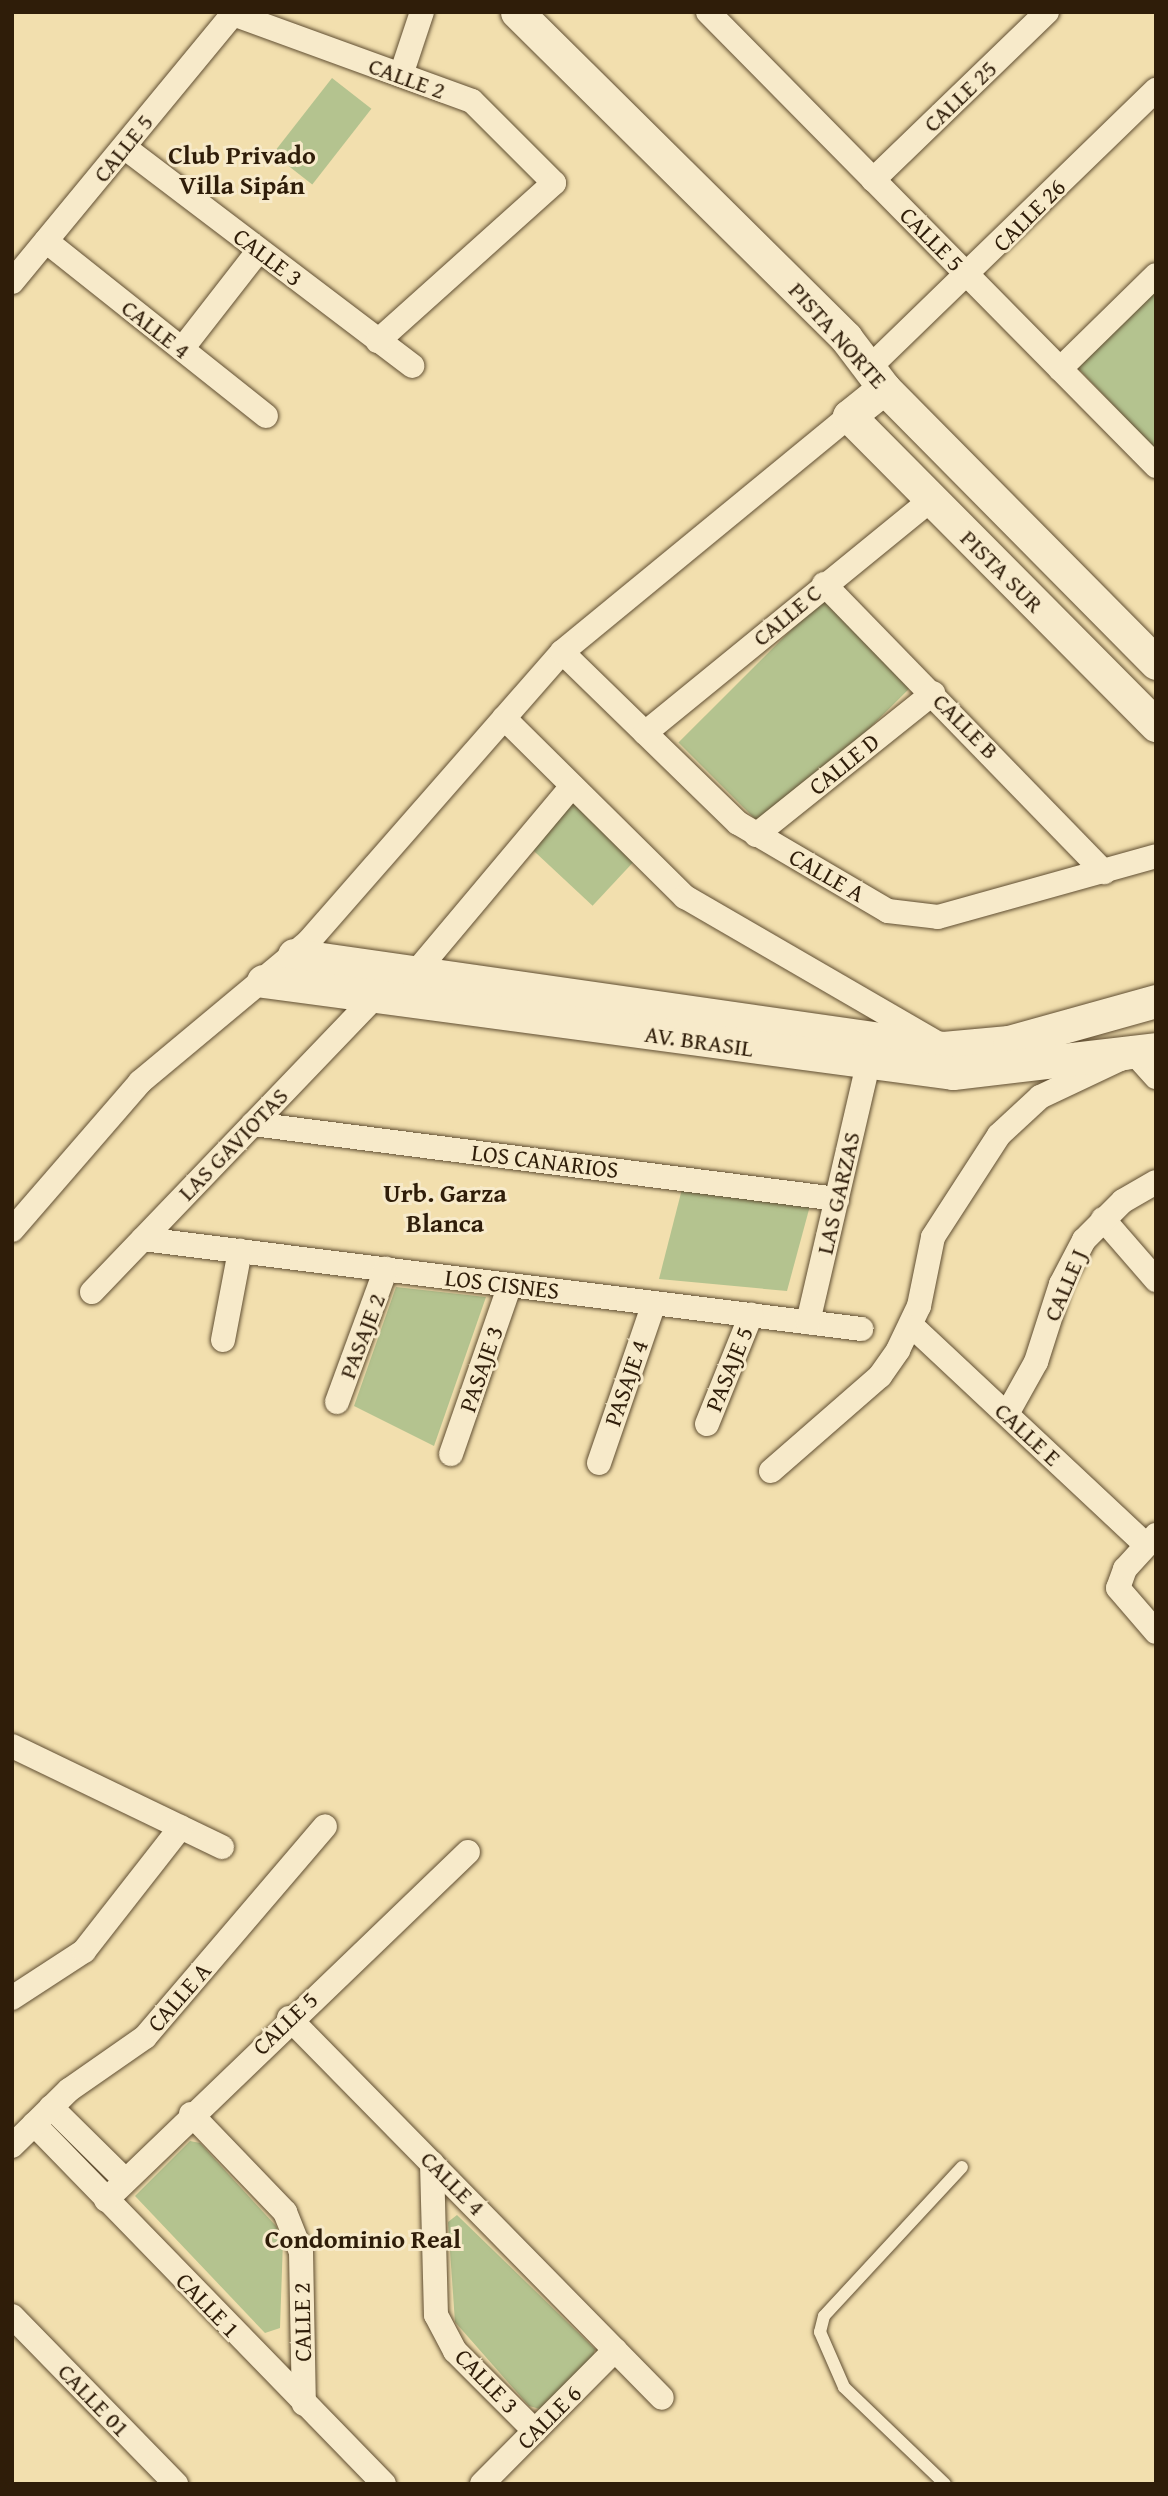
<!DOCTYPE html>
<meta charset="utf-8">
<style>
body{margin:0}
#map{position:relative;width:1168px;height:2496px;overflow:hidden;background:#f2dfae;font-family:"Gentium Book Plus",serif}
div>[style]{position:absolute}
.green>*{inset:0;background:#b4c38f;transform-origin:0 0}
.roads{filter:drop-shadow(0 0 2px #604e32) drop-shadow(0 0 2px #604e32)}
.lane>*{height:12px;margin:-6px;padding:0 6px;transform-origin:6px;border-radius:6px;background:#f7eaca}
.street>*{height:24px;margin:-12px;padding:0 12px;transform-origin:12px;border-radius:12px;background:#f7eaca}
.secondary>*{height:33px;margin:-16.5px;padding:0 16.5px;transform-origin:16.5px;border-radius:16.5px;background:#f7eaca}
span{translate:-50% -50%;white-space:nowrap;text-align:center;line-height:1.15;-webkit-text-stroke:6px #f7eaca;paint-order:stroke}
.street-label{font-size:24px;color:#2f1d09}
.neighbourhood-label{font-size:26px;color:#2f1d09;font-weight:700}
.frame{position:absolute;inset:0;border:14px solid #2f1d09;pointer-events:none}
</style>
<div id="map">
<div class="green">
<i style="left:332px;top:78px;width:50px;height:96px;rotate:38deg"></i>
<i style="clip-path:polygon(1156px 287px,1156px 450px,1078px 368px)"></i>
<i style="left:822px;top:599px;width:125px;height:203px;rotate:45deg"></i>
<i style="left:571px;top:794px;width:92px;height:67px;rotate:43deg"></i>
<i style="clip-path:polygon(682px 1189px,811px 1202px,787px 1291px,659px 1279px)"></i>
<i style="clip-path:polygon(396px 1287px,486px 1297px,434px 1446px,354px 1406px)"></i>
<i style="clip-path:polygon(190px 2141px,200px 2143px,276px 2226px,283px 2240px,280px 2328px,265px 2333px,135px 2196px)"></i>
<i style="clip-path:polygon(457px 2215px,595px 2349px,592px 2361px,540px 2409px,529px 2406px,455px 2322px,448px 2222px)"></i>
</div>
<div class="roads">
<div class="lane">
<i style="left:945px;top:2484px;width:140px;rotate:-136.2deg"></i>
<i style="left:844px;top:2387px;width:60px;rotate:-113.6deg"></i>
<i style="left:820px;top:2332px;width:16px;rotate:-76deg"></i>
<i style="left:824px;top:2316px;width:203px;rotate:-47.2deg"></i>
</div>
<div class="street">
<i style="left:708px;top:12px;width:638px;rotate:45.38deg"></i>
<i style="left:401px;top:75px;width:66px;rotate:-71.6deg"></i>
<i style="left:124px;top:147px;width:362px;rotate:37.2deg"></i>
<i style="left:873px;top:180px;width:242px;rotate:-44deg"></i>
<i style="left:46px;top:241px;width:281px;rotate:38.5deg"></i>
<i style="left:12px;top:282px;width:347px;rotate:-50.5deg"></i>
<i style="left:233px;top:14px;width:254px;rotate:20deg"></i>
<i style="left:472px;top:101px;width:116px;rotate:45deg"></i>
<i style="left:554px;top:183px;width:237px;rotate:138.1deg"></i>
<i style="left:182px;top:349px;width:125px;rotate:-52.1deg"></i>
<i style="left:871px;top:366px;width:397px;rotate:-44.1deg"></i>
<i style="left:1060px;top:369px;width:134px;rotate:-44.4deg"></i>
<i style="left:824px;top:584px;width:402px;rotate:45.8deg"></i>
<i style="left:562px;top:652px;width:245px;rotate:44.2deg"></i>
<i style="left:738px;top:823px;width:174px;rotate:30.4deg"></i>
<i style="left:888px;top:911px;width:50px;rotate:6.8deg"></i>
<i style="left:938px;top:917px;width:226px;rotate:-15.6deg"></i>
<i style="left:504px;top:718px;width:255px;rotate:44.7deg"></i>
<i style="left:685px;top:897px;width:287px;rotate:30.1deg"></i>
<i style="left:645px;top:733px;width:369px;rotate:-39.2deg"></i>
<i style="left:756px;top:835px;width:227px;rotate:-38.7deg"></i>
<i style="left:416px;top:972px;width:243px;rotate:-50deg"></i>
<i style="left:253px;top:1124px;width:589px;rotate:7.32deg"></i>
<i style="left:1103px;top:1219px;width:81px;rotate:49deg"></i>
<i style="left:12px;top:1230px;width:196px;rotate:-49.1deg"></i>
<i style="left:140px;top:1082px;width:220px;rotate:-39.8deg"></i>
<i style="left:309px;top:941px;width:384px;rotate:-48.8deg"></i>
<i style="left:562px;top:652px;width:372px;rotate:-39.4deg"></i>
<i style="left:143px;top:1239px;width:724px;rotate:7.14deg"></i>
<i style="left:92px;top:1292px;width:409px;rotate:-46.2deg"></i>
<i style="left:808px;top:1322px;width:265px;rotate:-76.9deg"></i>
<i style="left:911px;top:1325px;width:320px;rotate:43.1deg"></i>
<i style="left:223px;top:1340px;width:91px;rotate:-79.2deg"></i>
<i style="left:337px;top:1402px;width:142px;rotate:-69.8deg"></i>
<i style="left:1007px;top:1414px;width:60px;rotate:-60.9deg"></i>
<i style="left:1036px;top:1362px;width:82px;rotate:-72.2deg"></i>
<i style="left:1061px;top:1284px;width:50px;rotate:-62.4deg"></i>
<i style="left:1084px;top:1240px;width:55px;rotate:-45deg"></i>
<i style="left:1123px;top:1201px;width:38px;rotate:-30deg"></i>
<i style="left:707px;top:1424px;width:118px;rotate:-68deg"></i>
<i style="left:451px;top:1454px;width:179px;rotate:-70.8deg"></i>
<i style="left:599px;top:1463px;width:169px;rotate:-71deg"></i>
<i style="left:771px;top:1471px;width:145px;rotate:-41.1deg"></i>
<i style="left:880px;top:1376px;width:32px;rotate:-55deg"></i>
<i style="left:898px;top:1350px;width:49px;rotate:-64.5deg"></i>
<i style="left:919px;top:1306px;width:70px;rotate:-78.5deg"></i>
<i style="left:933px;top:1237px;width:121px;rotate:-57.1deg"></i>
<i style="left:999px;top:1135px;width:56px;rotate:-42.8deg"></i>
<i style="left:1040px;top:1097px;width:89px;rotate:-25.4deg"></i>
<i style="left:1120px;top:1059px;width:16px;rotate:-14deg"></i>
<i style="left:1136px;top:1055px;width:30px;rotate:48deg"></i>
<i style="left:1156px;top:1535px;width:46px;rotate:132.4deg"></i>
<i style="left:1125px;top:1569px;width:20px;rotate:110deg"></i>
<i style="left:1118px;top:1588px;width:58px;rotate:49.2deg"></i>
<i style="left:12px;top:1746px;width:233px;rotate:25.7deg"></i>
<i style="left:12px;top:1998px;width:86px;rotate:-33.1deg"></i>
<i style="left:84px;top:1951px;width:157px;rotate:-52deg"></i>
<i style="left:289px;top:2018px;width:532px;rotate:45.53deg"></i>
<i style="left:51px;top:2107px;width:104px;rotate:44.6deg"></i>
<i style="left:191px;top:2114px;width:136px;rotate:46.2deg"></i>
<i style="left:285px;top:2212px;width:43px;rotate:68.2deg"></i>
<i style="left:301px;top:2252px;width:152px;rotate:88.9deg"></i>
<i style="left:34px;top:2124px;width:502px;rotate:45.81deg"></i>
<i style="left:12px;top:2146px;width:80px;rotate:-44.5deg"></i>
<i style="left:69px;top:2090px;width:93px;rotate:-34.9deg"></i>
<i style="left:145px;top:2037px;width:277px;rotate:-49.5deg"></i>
<i style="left:432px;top:2163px;width:152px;rotate:88.5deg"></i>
<i style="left:436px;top:2315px;width:41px;rotate:62.2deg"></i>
<i style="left:455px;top:2351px;width:113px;rotate:45deg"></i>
<i style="left:106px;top:2200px;width:502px;rotate:-43.87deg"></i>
<i style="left:12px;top:2316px;width:235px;rotate:45.7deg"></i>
<i style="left:482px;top:2484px;width:189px;rotate:-45.2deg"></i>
</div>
<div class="secondary">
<i style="left:517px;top:12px;width:463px;rotate:44.7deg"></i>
<i style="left:846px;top:338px;width:63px;rotate:52.8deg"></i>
<i style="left:884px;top:388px;width:387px;rotate:45.3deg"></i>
<i style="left:884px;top:388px;width:45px;rotate:141.3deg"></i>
<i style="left:849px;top:416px;width:436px;rotate:45.2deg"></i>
<i style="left:294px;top:955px;width:656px;rotate:8.15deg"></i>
<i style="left:943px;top:1048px;width:66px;rotate:-5.2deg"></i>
<i style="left:1009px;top:1042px;width:153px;rotate:-15.6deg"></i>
<i style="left:263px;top:981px;width:696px;rotate:7.59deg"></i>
<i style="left:953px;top:1073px;width:204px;rotate:-6.7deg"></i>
</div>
</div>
<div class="street-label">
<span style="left:407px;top:78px;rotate:20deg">CALLE 2</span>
<span style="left:960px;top:96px;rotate:-44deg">CALLE 25</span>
<span style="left:123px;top:148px;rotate:-51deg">CALLE 5</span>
<span style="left:1029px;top:215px;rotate:-45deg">CALLE 26</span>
<span style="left:932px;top:239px;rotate:45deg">CALLE 5</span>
<span style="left:268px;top:257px;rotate:37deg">CALLE 3</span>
<span style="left:156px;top:329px;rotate:38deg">CALLE 4</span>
<span style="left:838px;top:335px;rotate:48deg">PISTA NORTE</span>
<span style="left:1002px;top:571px;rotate:45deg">PISTA SUR</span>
<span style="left:787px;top:615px;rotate:-40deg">CALLE C</span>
<span style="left:966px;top:726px;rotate:45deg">CALLE B</span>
<span style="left:844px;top:764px;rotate:-39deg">CALLE D</span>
<span style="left:827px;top:875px;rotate:30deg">CALLE A</span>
<span style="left:699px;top:1041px;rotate:8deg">AV. BRASIL</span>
<span style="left:233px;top:1144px;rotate:-46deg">LAS GAVIOTAS</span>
<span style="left:545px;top:1161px;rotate:7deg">LOS CANARIOS</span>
<span style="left:838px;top:1193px;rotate:-77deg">LAS GARZAS</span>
<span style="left:502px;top:1284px;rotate:7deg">LOS CISNES</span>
<span style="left:1065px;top:1285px;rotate:-67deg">CALLE J</span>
<span style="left:362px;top:1336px;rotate:-69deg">PASAJE 2</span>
<span style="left:481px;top:1369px;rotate:-71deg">PASAJE 3</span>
<span style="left:729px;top:1369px;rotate:-68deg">PASAJE 5</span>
<span style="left:626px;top:1383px;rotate:-71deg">PASAJE 4</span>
<span style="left:1028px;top:1434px;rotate:43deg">CALLE E</span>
<span style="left:179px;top:1997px;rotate:-49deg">CALLE A</span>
<span style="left:285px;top:2023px;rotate:-44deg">CALLE 5</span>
<span style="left:453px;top:2183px;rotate:45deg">CALLE 4</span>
<span style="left:208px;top:2305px;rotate:46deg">CALLE 1</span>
<span style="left:302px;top:2322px;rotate:-91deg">CALLE 2</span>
<span style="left:487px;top:2381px;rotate:46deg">CALLE 3</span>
<span style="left:94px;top:2400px;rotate:46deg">CALLE 01</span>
<span style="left:549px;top:2417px;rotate:-45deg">CALLE 6</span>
</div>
<div class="neighbourhood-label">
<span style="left:242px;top:170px">Club Privado<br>Villa Sipán</span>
<span style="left:445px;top:1208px">Urb. Garza<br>Blanca</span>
<span style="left:363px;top:2239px">Condominio Real</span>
</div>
<div class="frame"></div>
</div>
